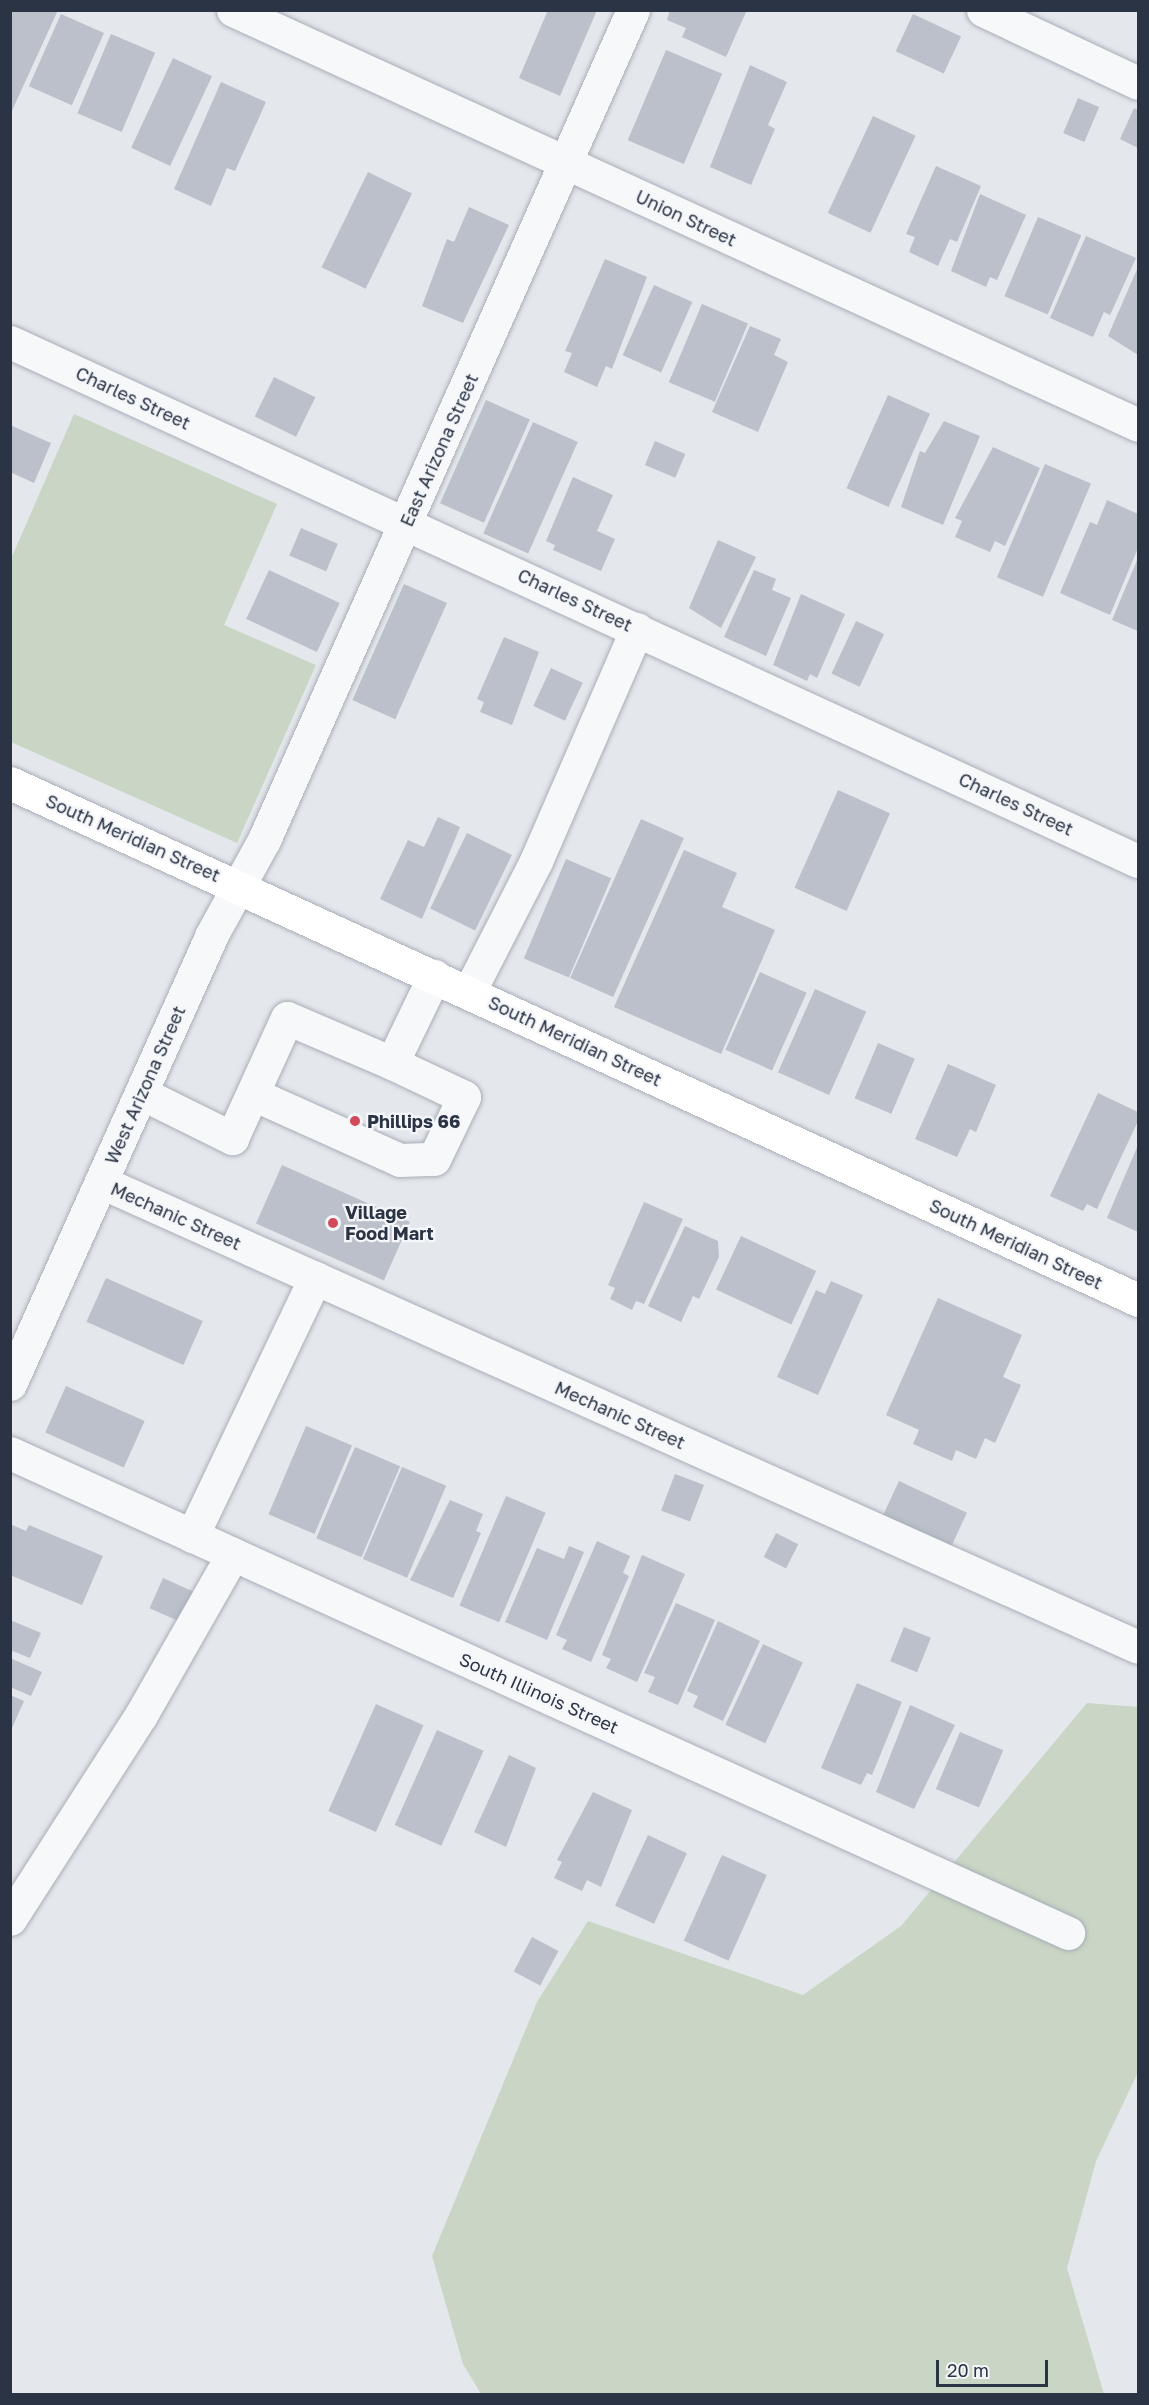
<!DOCTYPE html>
<style>
body{margin:0}
#map{position:relative;width:1149px;height:2405px;overflow:hidden;background:#e4e7ec;font-family:"Golos Text",sans-serif}
div>[style]{position:absolute}
.green>*{inset:0;background:#c9d6c5}
.building>*{inset:0;background:#bbc0ca;transform-origin:0 0}
.roads{filter:drop-shadow(0 0 2px #a9aeb7) drop-shadow(0 0 2px #a9aeb7)}
.minor>*{height:33px;margin:-16.5px;padding:0 16.5px;transform-origin:16.5px;border-radius:16.5px;background:#f7f8fa}
.major>*{height:33px;margin:-16.5px;padding:0 16.5px;transform-origin:16.5px;border-radius:16.5px;background:#fff}
.dots>*{width:16px;height:16px;translate:-50% -50%;box-sizing:border-box;border:3px solid #f4f6f9;border-radius:50%}
span{translate:-50% -50%;white-space:nowrap;text-align:center;line-height:1.15;-webkit-text-stroke:4.5px #f4f6f9;paint-order:stroke}
.street-label{font-size:18px;color:#2b3445}
.poi-label{font-size:18px;color:#2b3445;font-weight:700}
.left{translate:0 -50%;text-align:left}
.frame{position:absolute;inset:0;border:12px solid #2b3445;pointer-events:none}
.scale{position:absolute;left:936px;top:2360px;width:112px;height:27px;box-sizing:border-box;border:3px solid #2b3445;border-top:0;padding-left:8px;font-size:18px;line-height:21px;white-space:nowrap;color:#2b3445;-webkit-text-stroke:4px #f4f6f9;paint-order:stroke}
</style>
<div id="map">
<div class="green">
<i style="clip-path:polygon(74px 414px,277px 504px,224px 625px,316px 665px,237px 843px,11px 742px,11px 559px)"></i>
<i style="clip-path:polygon(1087px 1703px,1138px 1707px,1138px 2072px,1096px 2161px,1067px 2268px,1104px 2394px,481px 2394px,463px 2364px,432px 2256px,537px 2002px,588px 1921px,803px 1995px,901px 1926px)"></i>
</div>
<div class="building">
<i style="clip-path:polygon(10px 10px,58px 10px,10px 115px)"></i>
<i style="clip-path:polygon(548px 10px,597px 10px,560px 96px,519px 78px)"></i>
<i style="clip-path:polygon(670px 10px,742px 10px,746px 12px,726px 57px,682px 37px,686px 28px,667px 20px)"></i>
<i style="left:61px;top:14px;width:47px;height:79px;rotate:24deg"></i>
<i style="left:913px;top:14px;width:53px;height:41px;rotate:25deg"></i>
<i style="left:111px;top:34px;width:48px;height:86px;rotate:23deg"></i>
<i style="left:666px;top:50px;width:61px;height:98px;rotate:23deg"></i>
<i style="left:173px;top:58px;width:43px;height:99px;rotate:25deg"></i>
<i style="clip-path:polygon(750px 65px,787px 82px,768px 125px,775px 129px,751px 185px,710px 167px)"></i>
<i style="clip-path:polygon(221px 82px,266px 102px,235px 171px,227px 168px,211px 206px,174px 189px)"></i>
<i style="left:1078px;top:98px;width:23px;height:38px;rotate:23deg"></i>
<i style="clip-path:polygon(1134px 108px,1138px 110px,1138px 148px,1120px 139px)"></i>
<i style="left:873px;top:116px;width:47px;height:107px;rotate:25deg"></i>
<i style="clip-path:polygon(936px 166px,981px 186px,957px 242px,950px 239px,938px 266px,909px 252px,915px 237px,906px 234px)"></i>
<i style="left:368px;top:172px;width:49px;height:106px;rotate:26deg"></i>
<i style="clip-path:polygon(980px 194px,1026px 215px,997px 280px,990px 277px,986px 287px,951px 271px)"></i>
<i style="clip-path:polygon(469px 207px,509px 225px,463px 323px,422px 306px,447px 239px,454px 242px)"></i>
<i style="left:1038px;top:217px;width:47px;height:86px;rotate:23deg"></i>
<i style="clip-path:polygon(1086px 236px,1136px 258px,1110px 315px,1104px 312px,1093px 337px,1050px 318px)"></i>
<i style="clip-path:polygon(605px 259px,647px 277px,612px 369px,606px 366px,597px 387px,564px 372px,572px 353px,565px 351px)"></i>
<i style="clip-path:polygon(1138px 267px,1138px 355px,1108px 336px)"></i>
<i style="left:654px;top:285px;width:42px;height:77px;rotate:24deg"></i>
<i style="left:702px;top:304px;width:50px;height:85px;rotate:23deg"></i>
<i style="clip-path:polygon(750px 326px,781px 339px,774px 355px,788px 362px,758px 432px,712px 412px)"></i>
<i style="left:274px;top:377px;width:46px;height:44px;rotate:26deg"></i>
<i style="left:888px;top:395px;width:46px;height:102px;rotate:24deg"></i>
<i style="left:486px;top:400px;width:48px;height:113px;rotate:24deg"></i>
<i style="clip-path:polygon(944px 421px,980px 436px,943px 525px,901px 507px,920px 451px,925px 453px)"></i>
<i style="left:533px;top:422px;width:49px;height:122px;rotate:24deg"></i>
<i style="clip-path:polygon(10px 425px,51px 443px,34px 483px,10px 472px)"></i>
<i style="left:655px;top:441px;width:33px;height:26px;rotate:23deg"></i>
<i style="clip-path:polygon(993px 447px,1040px 468px,1005px 546px,995px 541px,990px 552px,955px 537px,962px 521px,955px 518px)"></i>
<i style="left:1045px;top:464px;width:50px;height:123px;rotate:23deg"></i>
<i style="clip-path:polygon(573px 477px,613px 495px,597px 531px,615px 539px,601px 571px,553px 550px,555px 545px,546px 541px)"></i>
<i style="clip-path:polygon(1107px 500px,1138px 514px,1138px 548px,1110px 615px,1060px 593px,1090px 522px,1097px 525px)"></i>
<i style="left:301px;top:528px;width:40px;height:30px;rotate:23deg"></i>
<i style="clip-path:polygon(718px 540px,756px 557px,721px 628px,689px 608px)"></i>
<i style="clip-path:polygon(1138px 558px,1138px 631px,1112px 620px)"></i>
<i style="left:269px;top:570px;width:78px;height:54px;rotate:25deg"></i>
<i style="clip-path:polygon(754px 570px,776px 579px,772px 590px,791px 598px,766px 656px,724px 637px)"></i>
<i style="left:404px;top:584px;width:47px;height:127px;rotate:24deg"></i>
<i style="clip-path:polygon(801px 594px,845px 614px,817px 678px,810px 674px,807px 681px,773px 665px)"></i>
<i style="left:856px;top:621px;width:31px;height:58px;rotate:25deg"></i>
<i style="clip-path:polygon(504px 637px,539px 652px,512px 725px,480px 712px,484px 702px,477px 699px)"></i>
<i style="left:551px;top:668px;width:35px;height:42px;rotate:25deg"></i>
<i style="left:838px;top:790px;width:57px;height:107px;rotate:24deg"></i>
<i style="clip-path:polygon(438px 817px,460px 827px,422px 919px,380px 899px,408px 840px,424px 847px)"></i>
<i style="left:641px;top:819px;width:47px;height:174px;rotate:24deg"></i>
<i style="left:467px;top:833px;width:50px;height:84px;rotate:26deg"></i>
<i style="clip-path:polygon(684px 850px,737px 873px,722px 907px,775px 930px,721px 1054px,614px 1007px)"></i>
<i style="left:566px;top:859px;width:49px;height:108px;rotate:23deg"></i>
<i style="left:760px;top:972px;width:51px;height:85px;rotate:24deg"></i>
<i style="left:815px;top:989px;width:56px;height:91px;rotate:24deg"></i>
<i style="left:878px;top:1043px;width:40px;height:60px;rotate:23deg"></i>
<i style="clip-path:polygon(948px 1064px,996px 1085px,976px 1132px,970px 1129px,957px 1157px,915px 1139px)"></i>
<i style="clip-path:polygon(1098px 1093px,1138px 1112px,1138px 1121px,1097px 1209px,1087px 1204px,1083px 1211px,1050px 1196px)"></i>
<i style="clip-path:polygon(1138px 1145px,1138px 1232px,1107px 1218px)"></i>
<i style="left:282px;top:1165px;width:140px;height:64px;rotate:24deg"></i>
<i style="clip-path:polygon(644px 1202px,683px 1219px,644px 1304px,636px 1301px,632px 1310px,610px 1299px,615px 1288px,608px 1285px)"></i>
<i style="clip-path:polygon(685px 1226px,718px 1241px,719px 1257px,699px 1299px,693px 1296px,681px 1322px,648px 1306px)"></i>
<i style="left:741px;top:1236px;width:83px;height:59px;rotate:25deg"></i>
<i style="left:106px;top:1278px;width:106px;height:48px;rotate:24deg"></i>
<i style="clip-path:polygon(831px 1281px,863px 1295px,818px 1395px,777px 1377px,816px 1290px,825px 1294px)"></i>
<i style="clip-path:polygon(938px 1298px,1022px 1335px,1003px 1377px,1021px 1385px,995px 1443px,985px 1438px,976px 1459px,956px 1450px,952px 1461px,913px 1444px,919px 1430px,886px 1415px)"></i>
<i style="left:66px;top:1386px;width:86px;height:51px;rotate:24deg"></i>
<i style="left:306px;top:1426px;width:50px;height:96px;rotate:23deg"></i>
<i style="left:355px;top:1447px;width:49px;height:99px;rotate:23deg"></i>
<i style="left:402px;top:1467px;width:48px;height:100px;rotate:23deg"></i>
<i style="left:675px;top:1474px;width:31px;height:39px;rotate:21deg"></i>
<i style="left:899px;top:1481px;width:75px;height:43px;rotate:25deg"></i>
<i style="left:506px;top:1496px;width:43px;height:119px;rotate:23deg"></i>
<i style="clip-path:polygon(450px 1500px,483px 1514px,476px 1531px,481px 1533px,453px 1598px,410px 1580px)"></i>
<i style="clip-path:polygon(10px 1524px,26px 1531px,29px 1525px,103px 1556px,82px 1605px,10px 1575px)"></i>
<i style="left:776px;top:1533px;width:25px;height:27px;rotate:27deg"></i>
<i style="clip-path:polygon(597px 1541px,630px 1556px,623px 1573px,629px 1576px,591px 1662px,562px 1649px,567px 1640px,556px 1635px)"></i>
<i style="clip-path:polygon(569px 1546px,584px 1552px,547px 1640px,505px 1622px,537px 1548px,564px 1559px)"></i>
<i style="clip-path:polygon(642px 1555px,685px 1574px,637px 1682px,606px 1668px,611px 1659px,602px 1655px)"></i>
<i style="left:163px;top:1578px;width:36px;height:33px;rotate:24deg"></i>
<i style="clip-path:polygon(676px 1603px,715px 1620px,678px 1705px,648px 1692px,655px 1677px,644px 1673px)"></i>
<i style="clip-path:polygon(10px 1620px,41px 1633px,30px 1658px,10px 1650px)"></i>
<i style="clip-path:polygon(718px 1621px,760px 1641px,723px 1721px,693px 1707px,698px 1696px,687px 1691px)"></i>
<i style="left:904px;top:1627px;width:29px;height:37px;rotate:22deg"></i>
<i style="left:763px;top:1644px;width:44px;height:89px;rotate:25deg"></i>
<i style="clip-path:polygon(10px 1658px,42px 1672px,31px 1696px,10px 1687px)"></i>
<i style="clip-path:polygon(857px 1683px,902px 1702px,872px 1775px,867px 1773px,861px 1785px,821px 1768px)"></i>
<i style="clip-path:polygon(10px 1695px,24px 1701px,12px 1728px,10px 1727px)"></i>
<i style="left:376px;top:1704px;width:52px;height:117px;rotate:24deg"></i>
<i style="clip-path:polygon(910px 1705px,955px 1725px,914px 1809px,876px 1792px)"></i>
<i style="left:437px;top:1730px;width:51px;height:104px;rotate:24deg"></i>
<i style="left:960px;top:1732px;width:47px;height:62px;rotate:23deg"></i>
<i style="clip-path:polygon(509px 1755px,536px 1768px,506px 1847px,474px 1832px)"></i>
<i style="clip-path:polygon(593px 1792px,632px 1810px,601px 1887px,587px 1880px,582px 1891px,554px 1878px,562px 1862px,557px 1860px)"></i>
<i style="left:648px;top:1835px;width:43px;height:78px;rotate:25deg"></i>
<i style="left:722px;top:1855px;width:49px;height:94px;rotate:24deg"></i>
<i style="left:532px;top:1937px;width:30px;height:39px;rotate:28deg"></i>
</div>
<div class="roads">
<div class="minor">
<i style="left:233px;top:10px;width:996px;rotate:24.63deg"></i>
<i style="left:983px;top:10px;width:171px;rotate:25.2deg"></i>
<i style="left:10px;top:342px;width:1242px;rotate:24.71deg"></i>
<i style="left:469px;top:992px;width:147px;rotate:-62.9deg"></i>
<i style="left:536px;top:861px;width:253px;rotate:-66.5deg"></i>
<i style="left:141px;top:1093px;width:102px;rotate:26.3deg"></i>
<i style="left:232px;top:1138px;width:132px;rotate:-65.4deg"></i>
<i style="left:287px;top:1018px;width:114px;rotate:23.2deg"></i>
<i style="left:392px;top:1063px;width:97px;rotate:-64.2deg"></i>
<i style="left:253px;top:1094px;width:161px;rotate:24.2deg"></i>
<i style="left:400px;top:1160px;width:34px;rotate:-2deg"></i>
<i style="left:434px;top:1159px;width:69px;rotate:-64.2deg"></i>
<i style="left:464px;top:1097px;width:80px;rotate:-154.7deg"></i>
<i style="left:101px;top:1182px;width:1136px;rotate:24.15deg"></i>
<i style="left:10px;top:1384px;width:491px;rotate:-65.8deg"></i>
<i style="left:211px;top:936px;width:110px;rotate:-61.1deg"></i>
<i style="left:264px;top:840px;width:908px;rotate:-66.03deg"></i>
<i style="left:10px;top:1453px;width:1162px;rotate:24.4deg"></i>
<i style="left:192px;top:1536px;width:286px;rotate:-64.5deg"></i>
<i style="left:10px;top:1919px;width:242px;rotate:-57.3deg"></i>
<i style="left:141px;top:1715px;width:185px;rotate:-60.3deg"></i>
</div>
<div class="major">
<i style="left:10px;top:783px;width:1241px;rotate:24.62deg"></i>
</div>
</div>
<div class="dots">
<i style="left:355px;top:1121px;background:#d1495b"></i>
<i style="left:333px;top:1223px;background:#d1495b"></i>
</div>
<div class="street-label">
<span style="left:686px;top:218px;rotate:25deg">Union Street</span>
<span style="left:133px;top:398px;rotate:25deg">Charles Street</span>
<span style="left:439px;top:450px;rotate:-66deg">East Arizona Street</span>
<span style="left:575px;top:600px;rotate:25deg">Charles Street</span>
<span style="left:1016px;top:804px;rotate:25deg">Charles Street</span>
<span style="left:133px;top:838px;rotate:24deg">South Meridian Street</span>
<span style="left:575px;top:1041px;rotate:25deg">South Meridian Street</span>
<span style="left:145px;top:1085px;rotate:-66deg">West Arizona Street</span>
<span style="left:176px;top:1216px;rotate:24deg">Mechanic Street</span>
<span style="left:1016px;top:1244px;rotate:25deg">South Meridian Street</span>
<span style="left:620px;top:1415px;rotate:24deg">Mechanic Street</span>
<span style="left:539px;top:1693px;rotate:24deg">South Illinois Street</span>
</div>
<div class="poi-label">
<span class="left" style="left:367px;top:1121px">Phillips 66</span>
<span class="left" style="left:345px;top:1223px">Village<br>Food Mart</span>
</div>
<div class="frame"></div>
<div class="scale">20 m</div>
</div>
